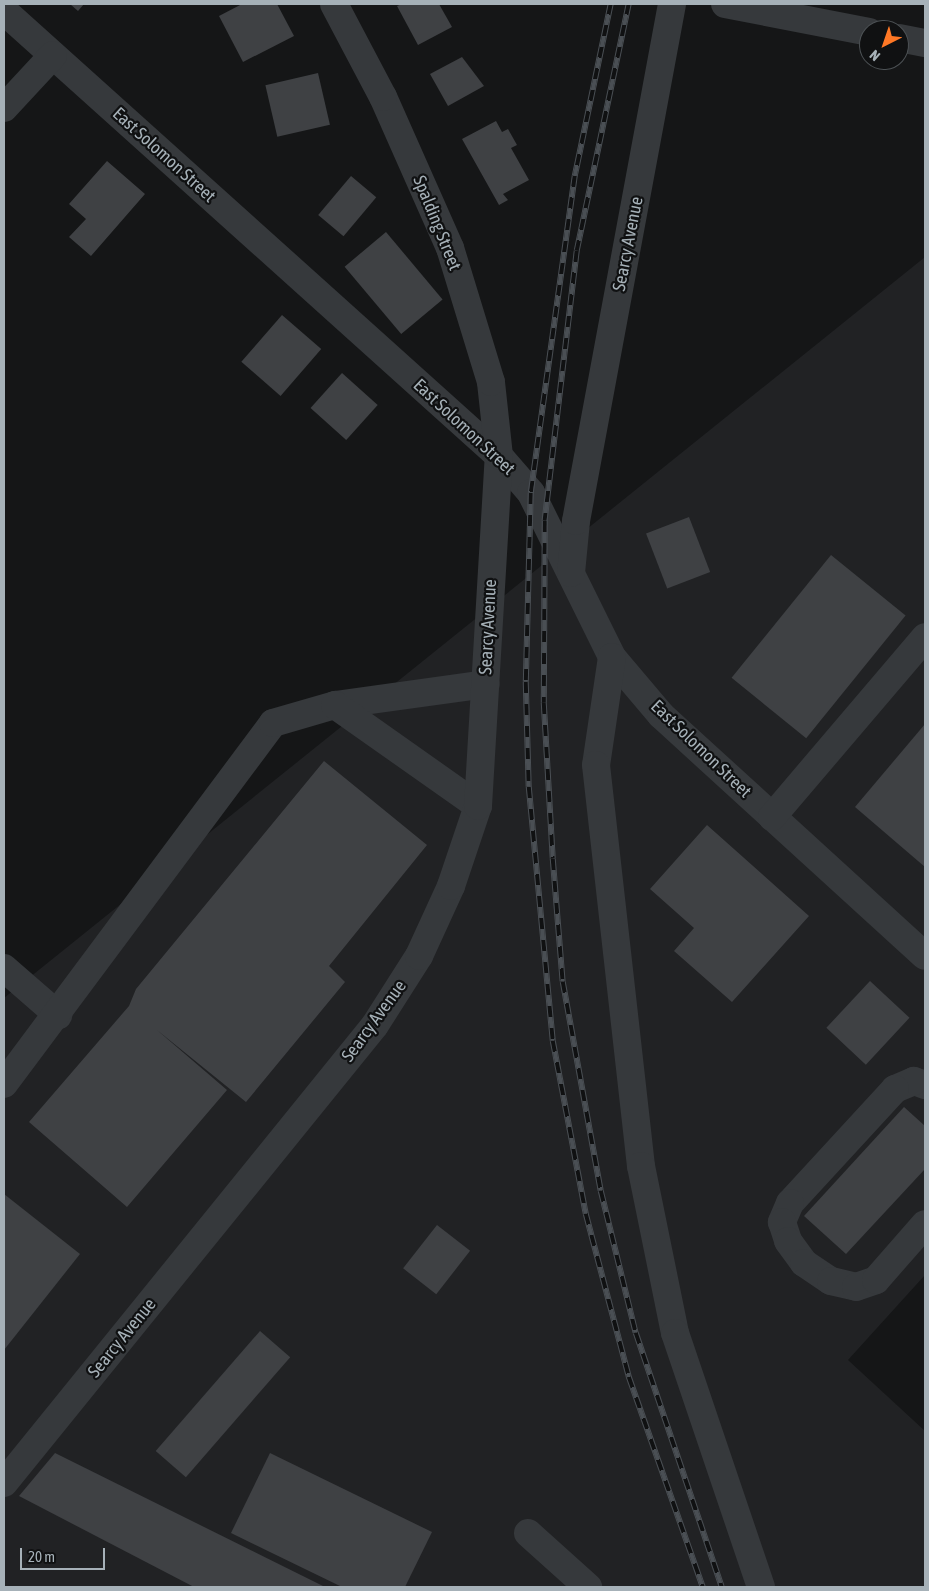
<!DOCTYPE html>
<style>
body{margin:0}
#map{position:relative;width:929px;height:1591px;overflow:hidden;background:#151617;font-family:"Asap Condensed",sans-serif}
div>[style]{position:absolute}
.built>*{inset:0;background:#212224}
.building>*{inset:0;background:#3f4144;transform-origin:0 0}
.minor>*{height:28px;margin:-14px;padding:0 14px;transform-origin:14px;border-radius:14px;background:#36393c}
.rail>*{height:5.5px;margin-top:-2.75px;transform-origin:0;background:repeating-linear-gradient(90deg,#101112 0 11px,#4a4f54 0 22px);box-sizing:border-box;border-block:1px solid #4a4f54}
span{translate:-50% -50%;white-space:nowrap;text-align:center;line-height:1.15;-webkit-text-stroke:4.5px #101112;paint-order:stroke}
.street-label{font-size:18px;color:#a6b1b8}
.frame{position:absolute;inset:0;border:5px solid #a6b1b8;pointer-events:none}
.north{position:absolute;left:859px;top:20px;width:50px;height:50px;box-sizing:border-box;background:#101112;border:1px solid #4c5154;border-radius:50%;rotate:221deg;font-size:14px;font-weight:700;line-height:20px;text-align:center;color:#a6b1b8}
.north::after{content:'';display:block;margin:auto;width:18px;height:22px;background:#ff7825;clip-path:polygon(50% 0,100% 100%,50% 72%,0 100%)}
.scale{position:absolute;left:20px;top:1548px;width:85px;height:22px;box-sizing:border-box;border:2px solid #a6b1b8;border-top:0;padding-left:6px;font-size:15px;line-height:18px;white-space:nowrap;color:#a6b1b8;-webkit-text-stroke:4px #101112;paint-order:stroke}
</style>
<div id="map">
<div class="built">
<i style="clip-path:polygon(925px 257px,925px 1275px,848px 1360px,925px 1431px,925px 1587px,4px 1587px,4px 998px)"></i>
</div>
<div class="building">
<i style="clip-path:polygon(70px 4px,84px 4px,78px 11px)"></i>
<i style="clip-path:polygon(242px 4px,277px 4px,294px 36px,243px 62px,219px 16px)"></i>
<i style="clip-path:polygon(402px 4px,439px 4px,452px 27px,418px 45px,397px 6px)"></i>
<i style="clip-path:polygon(462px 57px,484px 86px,448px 106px,430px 74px)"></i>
<i style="left:318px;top:73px;width:53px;height:54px;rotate:77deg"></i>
<i style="clip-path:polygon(496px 121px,502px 132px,508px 129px,517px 145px,511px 148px,529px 180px,503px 194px,508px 200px,499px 205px,462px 139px)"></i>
<i style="clip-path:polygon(107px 161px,145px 194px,91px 256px,69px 237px,86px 219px,69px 204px)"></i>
<i style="left:351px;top:176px;width:33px;height:51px;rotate:40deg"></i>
<i style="left:386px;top:232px;width:88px;height:54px;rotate:50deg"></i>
<i style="left:282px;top:315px;width:52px;height:62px;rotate:41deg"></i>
<i style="left:342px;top:373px;width:48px;height:47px;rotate:42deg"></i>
<i style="left:689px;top:517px;width:59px;height:46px;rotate:69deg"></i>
<i style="left:831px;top:555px;width:96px;height:158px;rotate:39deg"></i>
<i style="clip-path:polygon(925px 724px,925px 867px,855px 807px)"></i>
<i style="clip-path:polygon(324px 761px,427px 845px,329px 966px,345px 982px,246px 1102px,157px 1030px,227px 1090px,127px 1207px,29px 1122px,129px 1006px,136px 989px)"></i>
<i style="clip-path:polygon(707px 825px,809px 916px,732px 1002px,674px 951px,694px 928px,650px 889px)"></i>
<i style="left:870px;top:981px;width:54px;height:64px;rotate:43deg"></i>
<i style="clip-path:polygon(904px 1107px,925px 1126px,925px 1169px,846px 1254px,804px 1216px)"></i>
<i style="clip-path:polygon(4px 1194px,80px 1254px,4px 1350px)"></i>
<i style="left:437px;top:1225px;width:42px;height:55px;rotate:38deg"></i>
<i style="left:260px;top:1331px;width:40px;height:159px;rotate:41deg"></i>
<i style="clip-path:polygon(55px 1453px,325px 1587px,194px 1587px,19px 1496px)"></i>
<i style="clip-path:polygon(270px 1453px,432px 1532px,405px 1587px,342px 1587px,231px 1533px)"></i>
</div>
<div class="minor">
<i style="left:725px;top:4px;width:147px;rotate:11deg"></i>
<i style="left:4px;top:11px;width:666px;rotate:41.96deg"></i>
<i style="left:499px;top:456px;width:49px;rotate:49.1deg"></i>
<i style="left:531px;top:493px;width:183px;rotate:63.7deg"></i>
<i style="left:612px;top:657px;width:76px;rotate:49.8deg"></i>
<i style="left:661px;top:715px;width:357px;rotate:42.4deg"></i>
<i style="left:899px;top:38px;width:26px;rotate:11deg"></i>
<i style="left:4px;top:108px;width:72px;rotate:-47.2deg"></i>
<i style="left:571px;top:573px;width:52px;rotate:-84.5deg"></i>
<i style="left:576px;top:521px;width:526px;rotate:-79.48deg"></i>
<i style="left:612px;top:657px;width:109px;rotate:98.4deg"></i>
<i style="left:596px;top:765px;width:404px;rotate:83.6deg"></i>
<i style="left:641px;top:1166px;width:170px;rotate:78.5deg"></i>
<i style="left:675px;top:1333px;width:268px;rotate:71.3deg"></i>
<i style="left:335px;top:705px;width:152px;rotate:-7.9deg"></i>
<i style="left:772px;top:817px;width:236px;rotate:-49.6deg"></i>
<i style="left:4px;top:968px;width:72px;rotate:41deg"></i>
<i style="left:4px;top:1084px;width:450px;rotate:-53.3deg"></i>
<i style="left:273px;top:723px;width:65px;rotate:-16.2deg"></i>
<i style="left:335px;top:705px;width:175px;rotate:35.2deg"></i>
<i style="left:925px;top:1085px;width:12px;rotate:-160deg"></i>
<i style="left:914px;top:1081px;width:21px;rotate:157deg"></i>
<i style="left:895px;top:1089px;width:155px;rotate:132.6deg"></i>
<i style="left:790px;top:1203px;width:21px;rotate:113deg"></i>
<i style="left:782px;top:1222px;width:20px;rotate:72deg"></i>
<i style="left:788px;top:1241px;width:27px;rotate:54deg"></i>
<i style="left:804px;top:1263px;width:32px;rotate:34deg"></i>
<i style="left:831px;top:1281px;width:26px;rotate:13deg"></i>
<i style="left:856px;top:1287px;width:21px;rotate:-19deg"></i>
<i style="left:876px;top:1280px;width:74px;rotate:-48.8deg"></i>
<i style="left:4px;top:1483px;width:589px;rotate:-50.99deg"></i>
<i style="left:375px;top:1025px;width:82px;rotate:-57.5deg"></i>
<i style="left:419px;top:956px;width:77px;rotate:-65.4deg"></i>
<i style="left:451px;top:886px;width:84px;rotate:-71.4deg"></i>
<i style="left:478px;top:806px;width:351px;rotate:-86.6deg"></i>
<i style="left:499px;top:456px;width:74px;rotate:-96.2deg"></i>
<i style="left:491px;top:382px;width:140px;rotate:-107deg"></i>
<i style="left:450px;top:248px;width:165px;rotate:-113.9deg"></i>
<i style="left:383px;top:97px;width:105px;rotate:-117.8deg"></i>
<i style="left:528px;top:1533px;width:81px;rotate:42deg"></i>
</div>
<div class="rail">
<i style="left:611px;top:4px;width:176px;rotate:101.8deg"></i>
<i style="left:575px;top:176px;width:320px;rotate:97.9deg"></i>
<i style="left:531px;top:493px;width:189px;rotate:91.5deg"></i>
<i style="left:526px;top:682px;width:105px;rotate:88.4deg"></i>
<i style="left:529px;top:787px;width:255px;rotate:84.6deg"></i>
<i style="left:553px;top:1041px;width:176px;rotate:79.2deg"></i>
<i style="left:586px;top:1214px;width:169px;rotate:75.2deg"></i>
<i style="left:629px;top:1377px;width:223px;rotate:70.6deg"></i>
<i style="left:629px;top:4px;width:252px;rotate:101.9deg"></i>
<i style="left:577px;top:251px;width:272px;rotate:96.8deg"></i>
<i style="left:545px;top:521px;width:182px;rotate:90.3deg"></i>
<i style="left:544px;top:703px;width:156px;rotate:86.7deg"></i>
<i style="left:553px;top:859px;width:123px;rotate:85.4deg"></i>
<i style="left:563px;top:982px;width:212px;rotate:79.7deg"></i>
<i style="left:601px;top:1191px;width:146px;rotate:76.2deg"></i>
<i style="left:636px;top:1333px;width:268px;rotate:71.3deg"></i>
</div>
<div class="street-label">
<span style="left:164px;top:155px;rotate:42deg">East Solomon Street</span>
<span style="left:437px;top:223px;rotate:68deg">Spalding Street</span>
<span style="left:628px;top:244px;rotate:-79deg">Searcy Avenue</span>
<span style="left:464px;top:427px;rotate:43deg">East Solomon Street</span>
<span style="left:488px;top:627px;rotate:-87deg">Searcy Avenue</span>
<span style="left:701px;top:749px;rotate:44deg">East Solomon Street</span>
<span style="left:374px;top:1021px;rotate:-54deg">Searcy Avenue</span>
<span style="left:122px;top:1338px;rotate:-51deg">Searcy Avenue</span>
</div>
<div class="frame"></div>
<div class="north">N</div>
<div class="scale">20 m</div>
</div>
